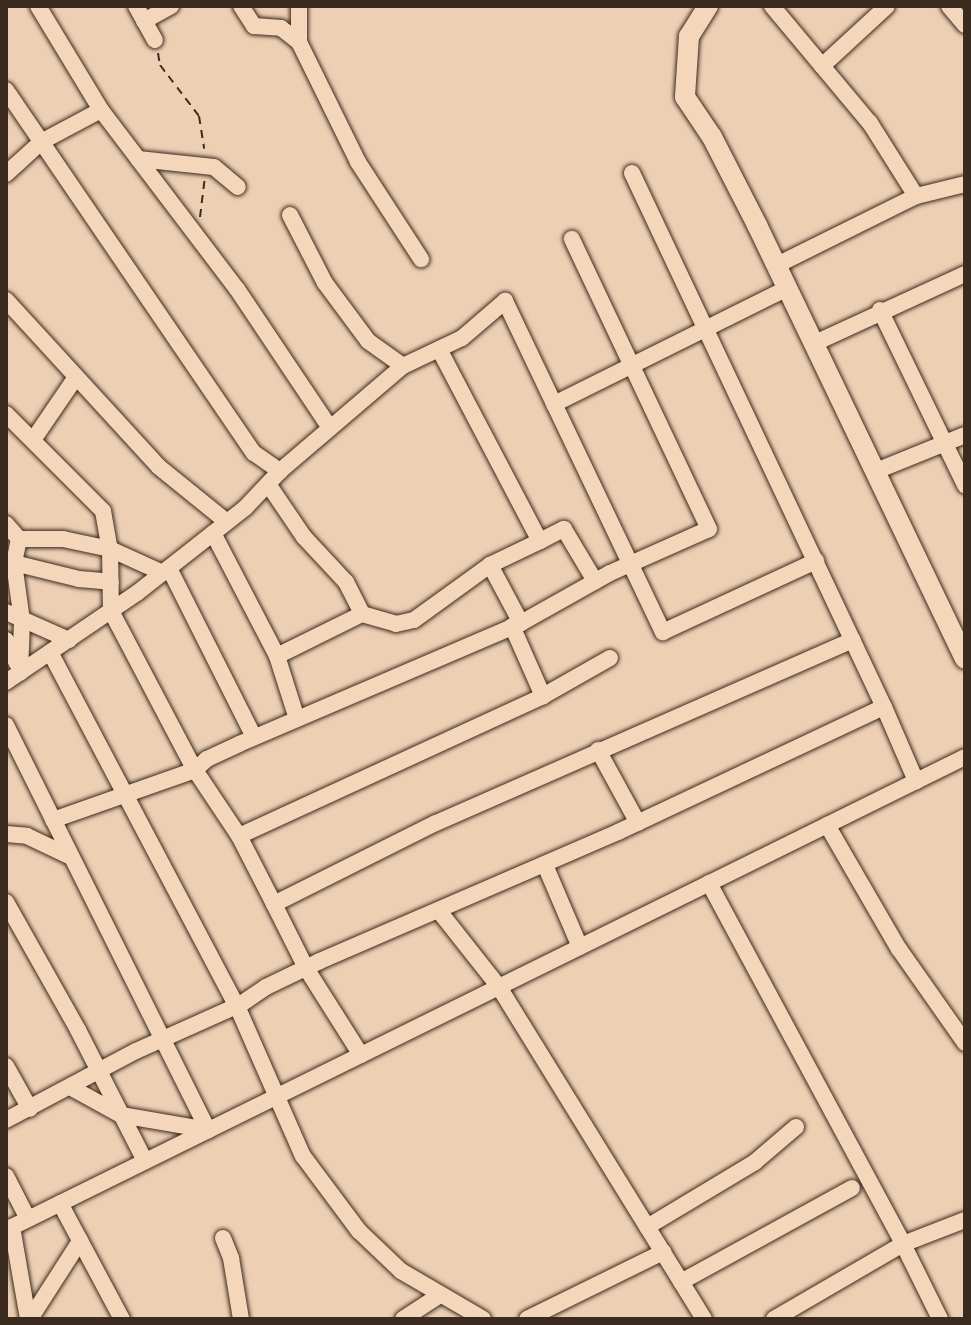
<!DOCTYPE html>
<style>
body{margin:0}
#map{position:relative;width:971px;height:1325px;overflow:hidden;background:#edd0b4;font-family:Delius,sans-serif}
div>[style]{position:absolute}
.path>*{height:2px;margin-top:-1px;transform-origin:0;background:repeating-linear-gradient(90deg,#3b2a1e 0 8px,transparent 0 14px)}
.roads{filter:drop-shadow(0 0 2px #3b2a1e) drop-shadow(0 0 2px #3b2a1e)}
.minor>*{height:16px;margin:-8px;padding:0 8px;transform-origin:8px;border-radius:8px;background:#f4d7ba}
.major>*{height:20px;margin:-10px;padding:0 10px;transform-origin:10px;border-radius:10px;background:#f4d7ba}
span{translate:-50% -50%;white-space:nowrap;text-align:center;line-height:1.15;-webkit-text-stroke:6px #f4d7ba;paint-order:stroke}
.frame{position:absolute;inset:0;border:8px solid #3b2a1e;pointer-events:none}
</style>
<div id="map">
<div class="path">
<i style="left:158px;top:53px;width:12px;rotate:81deg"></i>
<i style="left:160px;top:65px;width:64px;rotate:52.6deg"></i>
<i style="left:199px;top:116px;width:33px;rotate:81deg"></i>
<i style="left:200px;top:217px;width:38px;rotate:-83deg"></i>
</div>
<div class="roads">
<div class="minor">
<i style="left:38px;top:6px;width:122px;rotate:58.8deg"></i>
<i style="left:136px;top:6px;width:39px;rotate:61deg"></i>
<i style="left:241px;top:6px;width:24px;rotate:57deg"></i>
<i style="left:254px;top:26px;width:27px;rotate:4deg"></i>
<i style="left:281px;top:28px;width:23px;rotate:38deg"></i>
<i style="left:299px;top:42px;width:134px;rotate:63.8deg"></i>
<i style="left:358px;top:162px;width:116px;rotate:57deg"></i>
<i style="left:772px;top:6px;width:153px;rotate:50.1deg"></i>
<i style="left:870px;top:123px;width:86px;rotate:57.8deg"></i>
<i style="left:949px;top:6px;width:25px;rotate:50deg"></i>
<i style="left:144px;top:21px;width:31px;rotate:-29deg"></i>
<i style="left:299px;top:42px;width:36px;rotate:-90deg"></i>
<i style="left:822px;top:66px;width:88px;rotate:-42.7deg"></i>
<i style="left:6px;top:90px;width:440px;rotate:55.7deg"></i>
<i style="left:254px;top:453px;width:32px;rotate:35deg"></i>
<i style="left:138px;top:159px;width:76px;rotate:6deg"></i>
<i style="left:214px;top:167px;width:31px;rotate:40deg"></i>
<i style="left:632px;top:173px;width:590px;rotate:64.74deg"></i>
<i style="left:6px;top:174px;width:47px;rotate:-42.4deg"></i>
<i style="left:41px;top:142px;width:68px;rotate:-28.1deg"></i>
<i style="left:101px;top:110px;width:225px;rotate:52.8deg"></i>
<i style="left:237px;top:289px;width:167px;rotate:56.2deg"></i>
<i style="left:290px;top:215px;width:76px;rotate:62.8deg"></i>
<i style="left:325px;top:283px;width:72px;rotate:53.4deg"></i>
<i style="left:368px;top:341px;width:43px;rotate:35.5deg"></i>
<i style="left:777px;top:265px;width:155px;rotate:-26.4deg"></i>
<i style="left:916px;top:196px;width:50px;rotate:-13.8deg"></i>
<i style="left:6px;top:300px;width:226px;rotate:47.5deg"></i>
<i style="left:159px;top:467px;width:87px;rotate:39deg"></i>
<i style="left:880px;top:310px;width:195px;rotate:64.1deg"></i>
<i style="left:815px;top:343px;width:165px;rotate:-24.7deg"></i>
<i style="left:439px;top:349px;width:217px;rotate:62.3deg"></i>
<i style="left:540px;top:541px;width:27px;rotate:-27deg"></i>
<i style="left:564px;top:529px;width:61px;rotate:59.2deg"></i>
<i style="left:554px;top:404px;width:261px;rotate:-26.4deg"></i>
<i style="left:6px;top:414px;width:137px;rotate:45deg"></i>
<i style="left:103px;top:511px;width:39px;rotate:80deg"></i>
<i style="left:110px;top:549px;width:58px;rotate:24.4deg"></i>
<i style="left:33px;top:440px;width:76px;rotate:-55.7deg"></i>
<i style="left:876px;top:471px;width:96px;rotate:-22deg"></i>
<i style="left:268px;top:484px;width:64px;rotate:55.8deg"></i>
<i style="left:304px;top:537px;width:62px;rotate:47deg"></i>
<i style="left:346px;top:582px;width:36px;rotate:63deg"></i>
<i style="left:6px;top:524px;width:20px;rotate:49deg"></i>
<i style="left:19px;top:539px;width:44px"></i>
<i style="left:63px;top:539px;width:48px;rotate:12deg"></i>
<i style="left:110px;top:549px;width:62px;rotate:89.1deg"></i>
<i style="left:111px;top:611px;width:180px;rotate:62.2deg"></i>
<i style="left:195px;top:770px;width:79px;rotate:56.3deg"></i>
<i style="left:213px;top:533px;width:139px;rotate:62.5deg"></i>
<i style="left:277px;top:656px;width:95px;rotate:-26.3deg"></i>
<i style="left:362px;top:614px;width:35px;rotate:16deg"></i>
<i style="left:396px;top:624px;width:18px;rotate:-13deg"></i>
<i style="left:414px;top:620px;width:94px;rotate:-35.9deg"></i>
<i style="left:19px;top:539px;width:25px;rotate:102deg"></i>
<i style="left:14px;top:563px;width:67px;rotate:13.8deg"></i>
<i style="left:79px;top:579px;width:32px;rotate:5deg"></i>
<i style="left:8px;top:561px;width:6px;rotate:18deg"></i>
<i style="left:14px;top:563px;width:59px;rotate:82.1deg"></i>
<i style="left:22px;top:621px;width:52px;rotate:92.2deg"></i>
<i style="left:169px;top:568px;width:189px;rotate:63.3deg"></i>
<i style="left:6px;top:612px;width:69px;rotate:24deg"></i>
<i style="left:521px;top:623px;width:66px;rotate:-118.1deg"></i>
<i style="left:490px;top:565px;width:55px;rotate:-25.6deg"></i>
<i style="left:512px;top:626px;width:77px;rotate:66.1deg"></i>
<i style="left:543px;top:696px;width:77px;rotate:-29.6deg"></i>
<i style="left:6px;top:640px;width:26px;rotate:65deg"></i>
<i style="left:50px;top:652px;width:400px;rotate:62.2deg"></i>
<i style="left:237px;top:1006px;width:164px;rotate:66.3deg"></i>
<i style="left:303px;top:1156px;width:94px;rotate:53.3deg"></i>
<i style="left:359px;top:1231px;width:58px;rotate:43.6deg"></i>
<i style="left:401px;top:1271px;width:95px;rotate:30.3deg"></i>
<i style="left:277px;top:656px;width:66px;rotate:72.4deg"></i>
<i style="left:6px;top:682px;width:158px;rotate:-34.2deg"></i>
<i style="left:137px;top:593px;width:137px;rotate:-38.2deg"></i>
<i style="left:245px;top:508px;width:51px;rotate:-46.6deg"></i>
<i style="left:280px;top:471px;width:162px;rotate:-40.5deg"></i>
<i style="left:403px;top:366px;width:65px;rotate:-25.4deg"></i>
<i style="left:462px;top:338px;width:57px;rotate:-40.7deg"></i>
<i style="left:505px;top:301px;width:367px;rotate:64.5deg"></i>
<i style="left:663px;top:632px;width:169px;rotate:-24.9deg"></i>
<i style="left:6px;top:725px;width:453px;rotate:63.5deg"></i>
<i style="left:598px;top:750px;width:83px;rotate:61.3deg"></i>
<i style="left:53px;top:820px;width:151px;rotate:-19.4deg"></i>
<i style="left:195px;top:770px;width:16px;rotate:-43deg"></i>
<i style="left:207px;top:759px;width:35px;rotate:-25deg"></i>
<i style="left:239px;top:744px;width:307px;rotate:-23.2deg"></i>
<i style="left:521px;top:623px;width:102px;rotate:-29.3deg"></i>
<i style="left:610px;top:573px;width:108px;rotate:-24deg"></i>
<i style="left:709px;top:529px;width:321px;rotate:-115.3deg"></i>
<i style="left:827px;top:825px;width:143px;rotate:59.9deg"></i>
<i style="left:899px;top:949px;width:115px;rotate:54.9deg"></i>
<i style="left:6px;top:834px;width:21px;rotate:5deg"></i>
<i style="left:27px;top:836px;width:49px;rotate:25.5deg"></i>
<i style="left:545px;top:865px;width:89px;rotate:66.9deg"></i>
<i style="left:709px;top:883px;width:410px;rotate:61.7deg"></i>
<i style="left:903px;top:1244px;width:66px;rotate:-21.2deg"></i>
<i style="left:6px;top:902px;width:147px;rotate:60.6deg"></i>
<i style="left:78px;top:1030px;width:147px;rotate:62.9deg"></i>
<i style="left:274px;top:904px;width:76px;rotate:-117.2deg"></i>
<i style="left:239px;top:836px;width:335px;rotate:-24.7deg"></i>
<i style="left:439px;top:911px;width:97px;rotate:51.7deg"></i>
<i style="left:499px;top:987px;width:390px;rotate:58.3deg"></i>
<i style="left:361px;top:1055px;width:103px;rotate:-122.3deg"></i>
<i style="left:306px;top:968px;width:72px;rotate:-116.6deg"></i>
<i style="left:274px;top:904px;width:181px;rotate:-26.6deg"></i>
<i style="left:436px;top:823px;width:455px;rotate:-23.7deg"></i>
<i style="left:6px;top:1066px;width:49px;rotate:60.8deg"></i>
<i style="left:70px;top:1087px;width:58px;rotate:28.8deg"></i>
<i style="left:121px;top:1115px;width:88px;rotate:9.8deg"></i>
<i style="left:6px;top:1120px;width:147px;rotate:-28deg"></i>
<i style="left:136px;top:1051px;width:115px;rotate:-24.1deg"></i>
<i style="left:241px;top:1004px;width:30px;rotate:-34deg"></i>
<i style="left:266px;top:987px;width:60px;rotate:-25.7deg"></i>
<i style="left:320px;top:961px;width:325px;rotate:-23.4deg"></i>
<i style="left:618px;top:832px;width:294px;rotate:-25.2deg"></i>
<i style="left:884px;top:707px;width:81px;rotate:66.6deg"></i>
<i style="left:6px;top:1176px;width:48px;rotate:62.9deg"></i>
<i style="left:60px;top:1203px;width:132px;rotate:61.9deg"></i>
<i style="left:12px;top:1227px;width:93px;rotate:80.1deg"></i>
<i style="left:647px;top:1227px;width:126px;rotate:-31deg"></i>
<i style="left:755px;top:1162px;width:54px;rotate:-40.5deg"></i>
<i style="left:6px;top:1230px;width:1069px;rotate:-26.25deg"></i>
<i style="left:223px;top:1238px;width:22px;rotate:68deg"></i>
<i style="left:231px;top:1258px;width:62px;rotate:80.7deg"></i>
<i style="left:681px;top:1282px;width:195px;rotate:-28.8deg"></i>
<i style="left:30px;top:1319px;width:93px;rotate:-57.3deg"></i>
<i style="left:403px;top:1319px;width:44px;rotate:-33deg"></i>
<i style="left:527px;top:1319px;width:152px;rotate:-26.2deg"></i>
<i style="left:774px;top:1319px;width:149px;rotate:-30.2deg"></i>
<i style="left:903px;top:1244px;width:84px;rotate:63.7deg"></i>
</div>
<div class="major">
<i style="left:708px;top:6px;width:36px;rotate:122deg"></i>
<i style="left:689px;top:36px;width:61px;rotate:93.8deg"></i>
<i style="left:685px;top:97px;width:48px;rotate:56deg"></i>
<i style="left:712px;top:137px;width:99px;rotate:62.9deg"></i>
<i style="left:757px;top:225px;width:481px;rotate:64.4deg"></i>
</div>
</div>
<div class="frame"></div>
</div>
